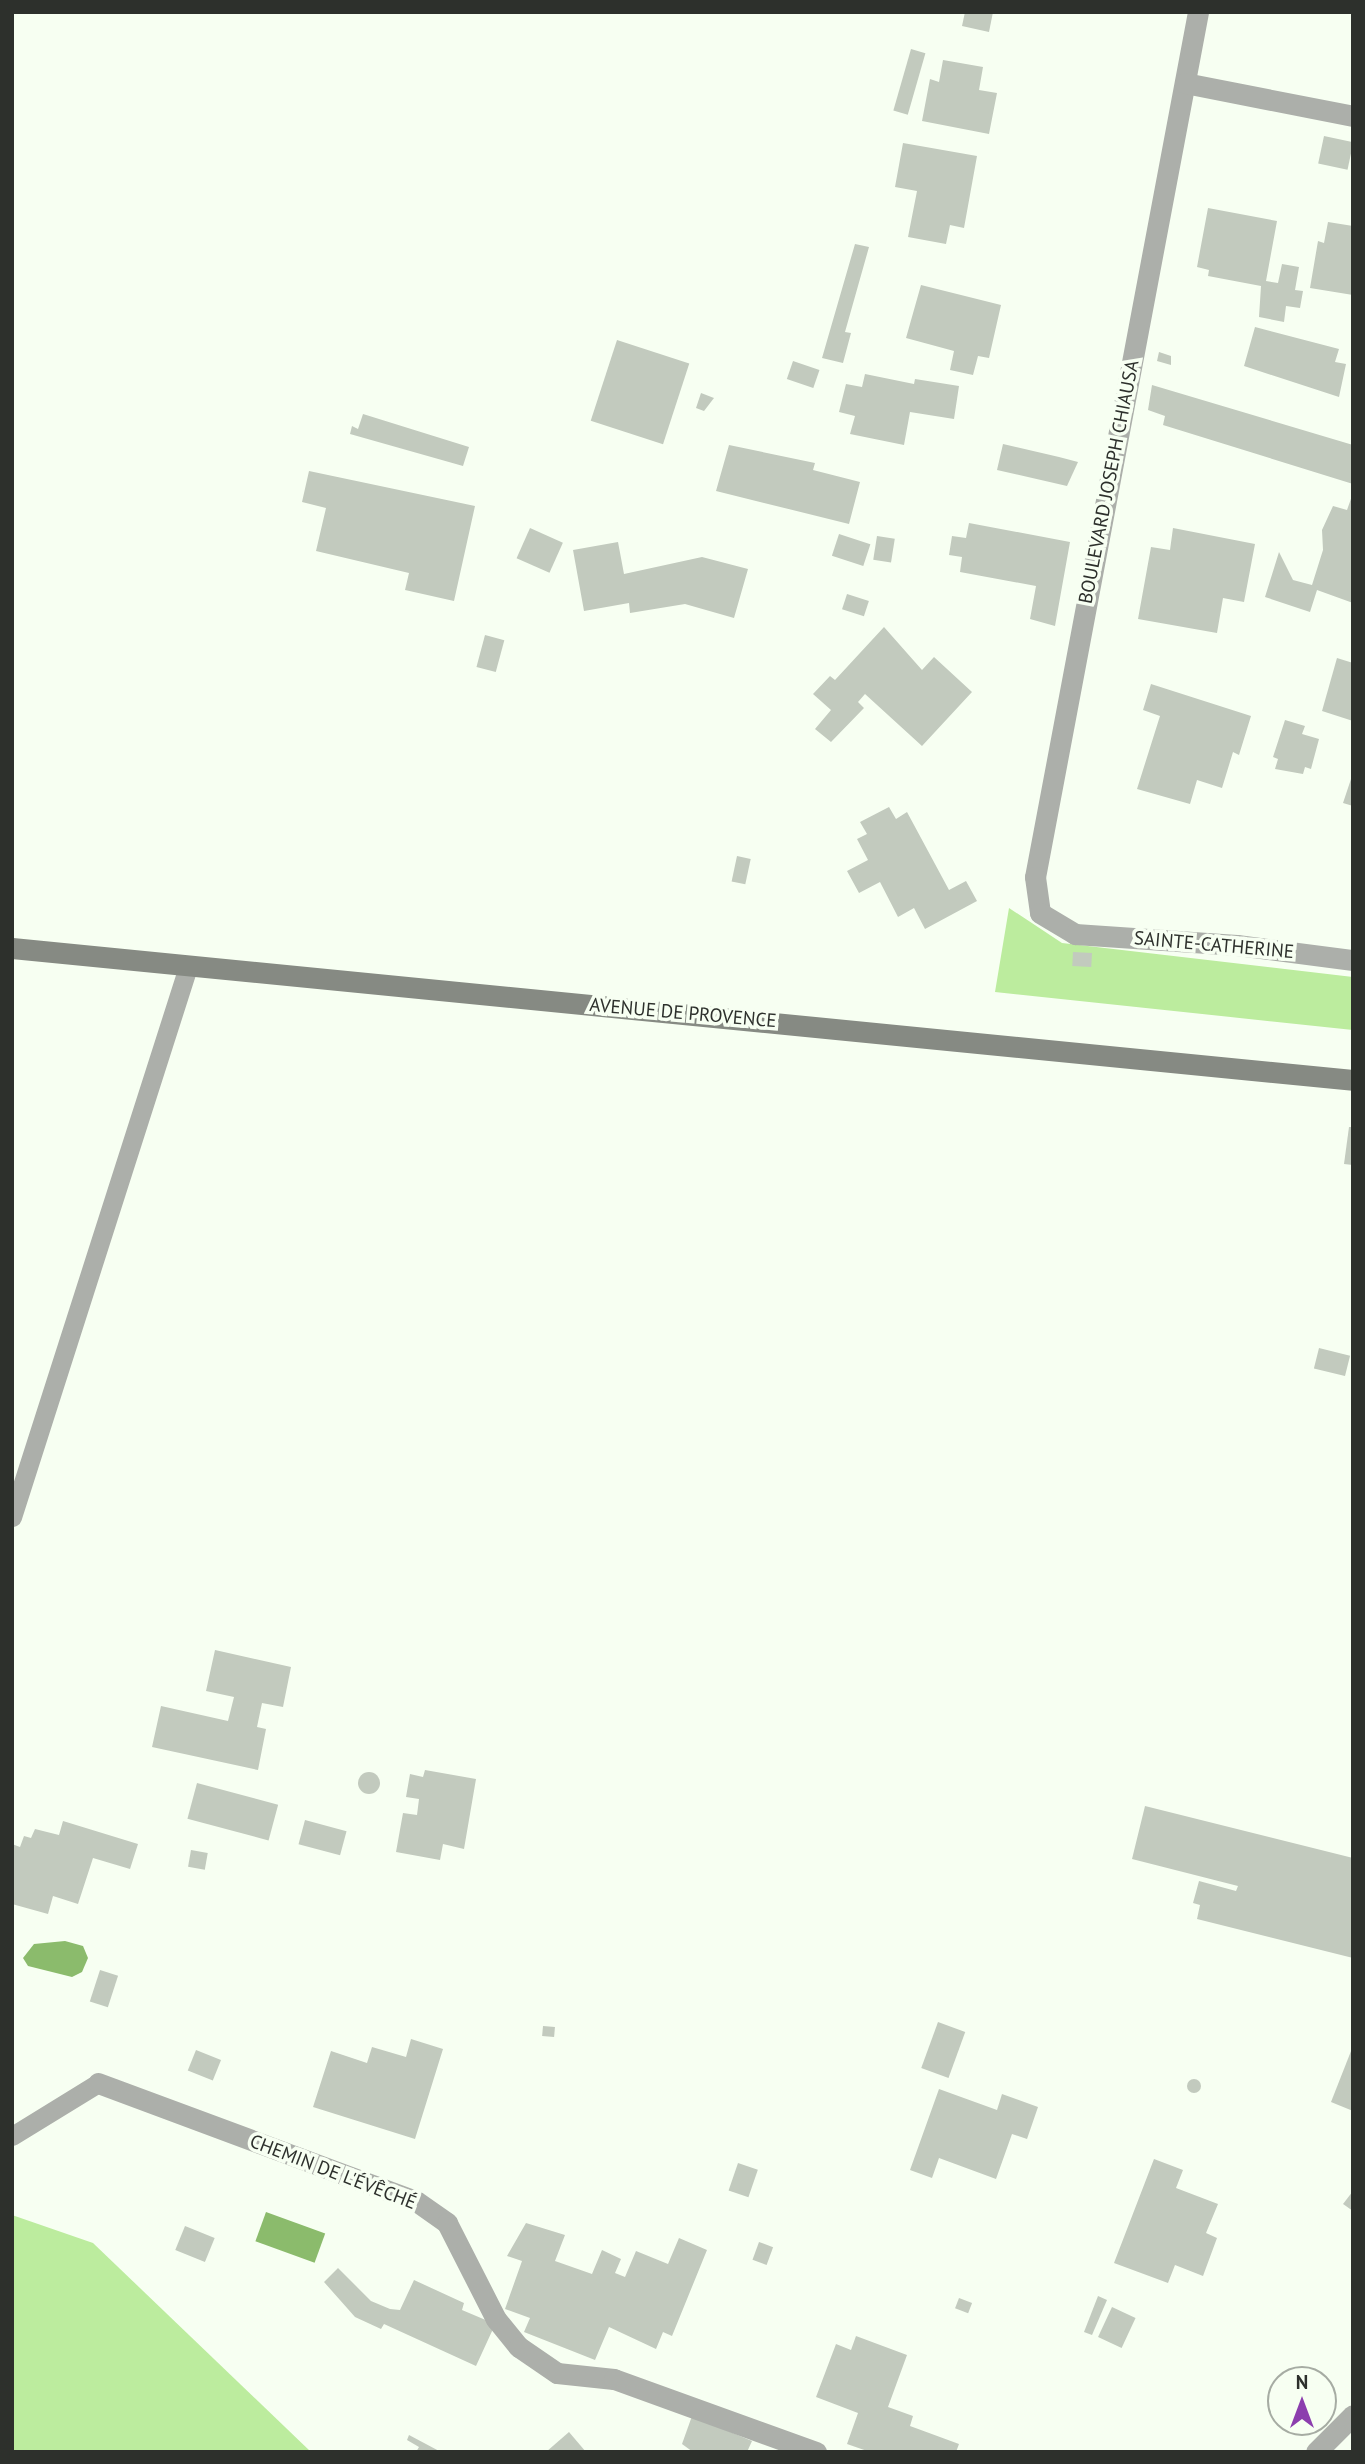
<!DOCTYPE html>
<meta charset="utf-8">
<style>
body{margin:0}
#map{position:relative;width:1365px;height:2464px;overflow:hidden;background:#f7fff2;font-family:"PT Sans",sans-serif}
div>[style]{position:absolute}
.green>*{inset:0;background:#bcec9e}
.water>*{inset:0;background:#8bbb6c;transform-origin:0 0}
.building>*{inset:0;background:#c2cabe;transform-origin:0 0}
.round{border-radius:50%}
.lane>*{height:19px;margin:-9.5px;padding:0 9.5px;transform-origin:9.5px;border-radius:9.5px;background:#acafaa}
.street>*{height:21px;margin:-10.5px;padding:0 10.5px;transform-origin:10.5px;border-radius:10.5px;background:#acafaa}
.secondary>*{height:21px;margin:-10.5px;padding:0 10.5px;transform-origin:10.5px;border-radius:10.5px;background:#868a83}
span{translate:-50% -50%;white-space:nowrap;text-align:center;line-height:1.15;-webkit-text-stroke:7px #f7fff2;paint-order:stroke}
.street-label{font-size:19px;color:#2d302c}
.frame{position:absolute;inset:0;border:14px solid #2d302c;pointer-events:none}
.north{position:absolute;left:1267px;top:2366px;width:70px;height:70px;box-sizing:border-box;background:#f7fff2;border:2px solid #a6aca3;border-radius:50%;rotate:0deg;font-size:19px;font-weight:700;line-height:28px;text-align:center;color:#2d302c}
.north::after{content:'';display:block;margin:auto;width:24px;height:32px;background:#8c3eae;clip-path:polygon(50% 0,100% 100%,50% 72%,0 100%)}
</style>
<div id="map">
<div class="green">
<i style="clip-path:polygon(1009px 908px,1062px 943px,1353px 977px,1353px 1030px,995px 992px)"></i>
<i style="clip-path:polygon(12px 2215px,93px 2243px,311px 2452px,12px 2452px)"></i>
</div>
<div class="water">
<i style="clip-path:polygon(65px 1941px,83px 1946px,88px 1958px,82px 1972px,72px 1977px,28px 1966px,23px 1958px,34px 1944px)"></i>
<i style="left:266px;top:2212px;width:63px;height:31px;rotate:20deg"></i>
</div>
<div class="building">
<i style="clip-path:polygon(965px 12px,993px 12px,989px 32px,962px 26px)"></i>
<i style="left:911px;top:49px;width:15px;height:64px;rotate:16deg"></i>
<i style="clip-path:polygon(943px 60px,983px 67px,979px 90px,997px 93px,989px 134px,922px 121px,930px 79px,939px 82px)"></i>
<i style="left:1324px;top:136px;width:30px;height:28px;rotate:12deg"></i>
<i style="clip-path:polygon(903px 143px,977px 156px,964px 228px,950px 225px,946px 244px,908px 237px,917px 191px,895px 187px)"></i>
<i style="clip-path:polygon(1208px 208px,1277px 221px,1266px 281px,1278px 283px,1282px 264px,1299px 267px,1295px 290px,1303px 291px,1300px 308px,1286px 306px,1284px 322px,1259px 317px,1261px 286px,1208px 276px,1209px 270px,1197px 267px)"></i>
<i style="clip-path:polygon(1328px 222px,1353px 226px,1353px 295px,1310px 288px,1318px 241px,1324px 243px)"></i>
<i style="clip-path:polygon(855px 244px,869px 247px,845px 332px,851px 333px,843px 363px,822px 358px)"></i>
<i style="clip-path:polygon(921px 285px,1001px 305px,989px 358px,978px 356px,973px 375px,950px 370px,954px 351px,906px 338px)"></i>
<i style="clip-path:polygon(1255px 327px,1339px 349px,1335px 362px,1346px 364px,1339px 397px,1244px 366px)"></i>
<i style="left:617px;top:340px;width:76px;height:85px;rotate:18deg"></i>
<i style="clip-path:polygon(1159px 352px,1171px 356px,1171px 365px,1157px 361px)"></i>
<i style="left:793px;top:361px;width:28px;height:19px;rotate:19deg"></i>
<i style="clip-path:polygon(865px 374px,914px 384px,915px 379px,959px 386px,954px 419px,910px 412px,904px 445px,850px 434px,855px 416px,839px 412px,846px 384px,862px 387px)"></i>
<i style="clip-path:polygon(1152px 385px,1353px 445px,1353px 484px,1163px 425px,1165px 416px,1148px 410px)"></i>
<i style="clip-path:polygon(701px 393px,714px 398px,704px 411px,696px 408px)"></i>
<i style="clip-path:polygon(363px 414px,469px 447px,463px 466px,350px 434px,352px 426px,358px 429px)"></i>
<i style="clip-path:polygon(1003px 444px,1059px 457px,1078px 462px,1067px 486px,997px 470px)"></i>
<i style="clip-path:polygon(729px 445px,815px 463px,813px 470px,860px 482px,849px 524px,716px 491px)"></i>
<i style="clip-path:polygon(309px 471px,475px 506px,454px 601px,405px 590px,409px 573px,316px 551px,326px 508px,302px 502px)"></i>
<i style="clip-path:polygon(1353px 493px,1353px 603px,1317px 590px,1310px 612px,1265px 597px,1279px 552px,1293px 580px,1312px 585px,1323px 550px,1322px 530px,1333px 506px,1347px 510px)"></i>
<i style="clip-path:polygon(969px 523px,1070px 542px,1055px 626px,1030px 619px,1036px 586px,960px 572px,962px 557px,949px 555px,952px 536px,966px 538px)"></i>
<i style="left:530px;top:528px;width:36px;height:33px;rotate:24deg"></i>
<i style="clip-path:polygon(1173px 528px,1255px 544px,1244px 602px,1223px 598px,1217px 633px,1138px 619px,1151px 547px,1170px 550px)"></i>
<i style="left:839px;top:534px;width:33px;height:23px;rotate:18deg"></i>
<i style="left:877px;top:536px;width:18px;height:24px;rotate:9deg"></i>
<i style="clip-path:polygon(618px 542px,624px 574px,702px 557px,748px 569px,734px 618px,685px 604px,630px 613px,629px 603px,584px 611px,573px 550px)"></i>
<i style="left:847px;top:594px;width:23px;height:16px;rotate:18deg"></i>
<i style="clip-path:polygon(884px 627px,922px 670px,934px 657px,972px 692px,922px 746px,865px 694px,858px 702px,864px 708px,831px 742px,815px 729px,831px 710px,813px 694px,830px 676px,835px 680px)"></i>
<i style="left:485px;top:635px;width:20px;height:33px;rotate:15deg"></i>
<i style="clip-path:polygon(1337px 658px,1353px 663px,1353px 721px,1322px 711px)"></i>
<i style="clip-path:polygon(1151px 684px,1251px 716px,1239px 755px,1233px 752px,1222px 788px,1197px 780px,1190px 804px,1137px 789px,1160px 716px,1143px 710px)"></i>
<i style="clip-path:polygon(1285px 720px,1305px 726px,1302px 734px,1319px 739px,1311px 769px,1305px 767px,1303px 774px,1275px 769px,1278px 759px,1273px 757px)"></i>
<i style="clip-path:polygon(1353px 773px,1353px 806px,1343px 803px)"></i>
<i style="clip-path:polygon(889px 807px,896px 819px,907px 812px,949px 890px,966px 881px,977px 901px,925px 929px,914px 908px,898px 917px,880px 882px,859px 893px,847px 871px,868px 860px,857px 839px,867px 834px,860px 822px)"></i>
<i style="left:737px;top:856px;width:14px;height:26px;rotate:12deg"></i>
<i style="left:1073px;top:952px;width:19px;height:14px;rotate:3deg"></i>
<i style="clip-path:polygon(1349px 1127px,1353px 1127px,1353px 1165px,1344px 1164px)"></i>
<i style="left:1319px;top:1348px;width:32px;height:21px;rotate:14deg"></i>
<i style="clip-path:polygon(215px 1650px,291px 1667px,283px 1707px,262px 1703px,257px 1727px,266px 1729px,258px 1770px,152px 1747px,161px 1706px,228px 1721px,234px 1697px,206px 1691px)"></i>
<i style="clip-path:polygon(425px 1770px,476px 1779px,464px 1849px,443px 1844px,440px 1860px,396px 1852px,403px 1813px,417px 1815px,419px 1799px,406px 1797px,410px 1774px,423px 1777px)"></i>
<i class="round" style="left:358px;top:1772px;width:22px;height:22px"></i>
<i style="left:197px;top:1783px;width:84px;height:37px;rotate:15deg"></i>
<i style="clip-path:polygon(1145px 1806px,1353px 1858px,1353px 1958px,1197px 1919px,1200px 1905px,1193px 1903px,1199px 1881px,1236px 1891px,1238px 1886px,1132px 1859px)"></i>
<i style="left:305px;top:1820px;width:43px;height:25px;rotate:15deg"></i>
<i style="clip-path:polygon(63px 1821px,138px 1844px,130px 1869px,93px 1858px,78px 1904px,53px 1896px,48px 1914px,12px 1904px,12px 1844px,20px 1847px,24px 1836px,31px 1838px,35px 1829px,59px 1835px)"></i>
<i style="left:191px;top:1850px;width:17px;height:17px;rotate:10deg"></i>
<i style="left:100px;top:1970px;width:19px;height:33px;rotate:18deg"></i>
<i style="left:938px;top:2022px;width:29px;height:49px;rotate:20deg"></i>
<i style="left:543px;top:2026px;width:12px;height:10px;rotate:5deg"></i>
<i style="clip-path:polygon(411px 2039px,443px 2049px,415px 2139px,313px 2107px,331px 2051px,367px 2063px,372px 2047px,406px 2057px)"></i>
<i style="clip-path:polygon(1353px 2046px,1353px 2111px,1331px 2102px)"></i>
<i style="left:196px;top:2050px;width:27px;height:22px;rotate:22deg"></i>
<i class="round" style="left:1187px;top:2079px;width:14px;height:14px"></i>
<i style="clip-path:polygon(939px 2089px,997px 2110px,1002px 2094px,1038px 2107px,1027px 2139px,1012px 2134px,996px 2179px,939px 2158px,932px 2178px,910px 2170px)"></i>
<i style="clip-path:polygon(1154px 2159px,1183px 2170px,1176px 2188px,1218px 2204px,1206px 2233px,1217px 2238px,1203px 2276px,1175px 2265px,1168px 2283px,1114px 2263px)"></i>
<i style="left:738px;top:2163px;width:21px;height:29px;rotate:19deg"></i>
<i style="clip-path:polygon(1353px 2191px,1353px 2211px,1343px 2204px)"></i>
<i style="clip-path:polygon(526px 2223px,565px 2235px,555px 2261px,592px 2274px,602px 2250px,621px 2259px,615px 2273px,625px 2277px,636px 2251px,668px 2264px,679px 2238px,707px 2250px,672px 2336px,663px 2332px,656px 2349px,609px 2327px,595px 2360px,524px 2332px,530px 2318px,505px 2309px,522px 2261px,507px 2256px)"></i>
<i style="left:185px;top:2226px;width:32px;height:26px;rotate:22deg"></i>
<i style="left:759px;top:2242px;width:15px;height:19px;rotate:20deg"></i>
<i style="clip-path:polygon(338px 2268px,371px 2301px,390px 2309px,400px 2310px,414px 2280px,464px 2303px,462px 2310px,488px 2321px,493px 2329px,476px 2366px,384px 2324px,381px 2329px,355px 2317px,324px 2282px)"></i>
<i style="clip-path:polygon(1098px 2296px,1107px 2300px,1092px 2335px,1084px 2332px)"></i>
<i style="left:959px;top:2298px;width:14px;height:11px;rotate:21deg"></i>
<i style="left:1112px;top:2307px;width:26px;height:33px;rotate:25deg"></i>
<i style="clip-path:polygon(856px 2336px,907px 2355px,888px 2407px,913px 2416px,910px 2426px,959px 2444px,956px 2452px,870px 2452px,847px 2444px,858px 2413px,816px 2397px,836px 2344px,851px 2350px)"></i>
<i style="clip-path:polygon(692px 2416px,752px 2441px,747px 2452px,693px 2452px,682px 2444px)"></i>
<i style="clip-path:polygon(569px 2432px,586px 2452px,546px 2452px)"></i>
<i style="clip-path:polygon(409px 2435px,441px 2452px,416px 2452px,419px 2447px,407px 2440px)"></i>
</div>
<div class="lane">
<i style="left:12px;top:1517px;width:577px;rotate:-72.26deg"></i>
<i style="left:12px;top:2136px;width:101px;rotate:-31.6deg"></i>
</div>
<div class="street">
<i style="left:1198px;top:12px;width:880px;rotate:100.67deg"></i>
<i style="left:1035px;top:877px;width:36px;rotate:82deg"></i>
<i style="left:1040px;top:913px;width:41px;rotate:31deg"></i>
<i style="left:1075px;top:934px;width:162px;rotate:3.9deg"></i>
<i style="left:1237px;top:945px;width:117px;rotate:7.4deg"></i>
<i style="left:1185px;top:83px;width:171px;rotate:11.1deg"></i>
<i style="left:98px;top:2083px;width:339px;rotate:20.4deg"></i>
<i style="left:416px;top:2201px;width:38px;rotate:35deg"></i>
<i style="left:447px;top:2223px;width:108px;rotate:63deg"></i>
<i style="left:496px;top:2319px;width:36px;rotate:51deg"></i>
<i style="left:519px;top:2347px;width:46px;rotate:34.4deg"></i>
<i style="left:557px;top:2373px;width:57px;rotate:6deg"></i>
<i style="left:614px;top:2379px;width:215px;rotate:19.9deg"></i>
<i style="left:1316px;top:2452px;width:52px;rotate:-45deg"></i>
</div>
<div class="secondary">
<i style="left:12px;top:948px;width:1347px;rotate:5.62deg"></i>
</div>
<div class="street-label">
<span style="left:1109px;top:482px;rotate:-79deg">BOULEVARD JOSEPH CHIAUSA</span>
<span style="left:1214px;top:945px;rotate:5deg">SAINTE-CATHERINE</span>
<span style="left:683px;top:1013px;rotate:5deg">AVENUE DE PROVENCE</span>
<span style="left:333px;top:2172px;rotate:21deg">CHEMIN DE L'ÉVÊCHÉ</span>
</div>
<div class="frame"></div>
<div class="north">N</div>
</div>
